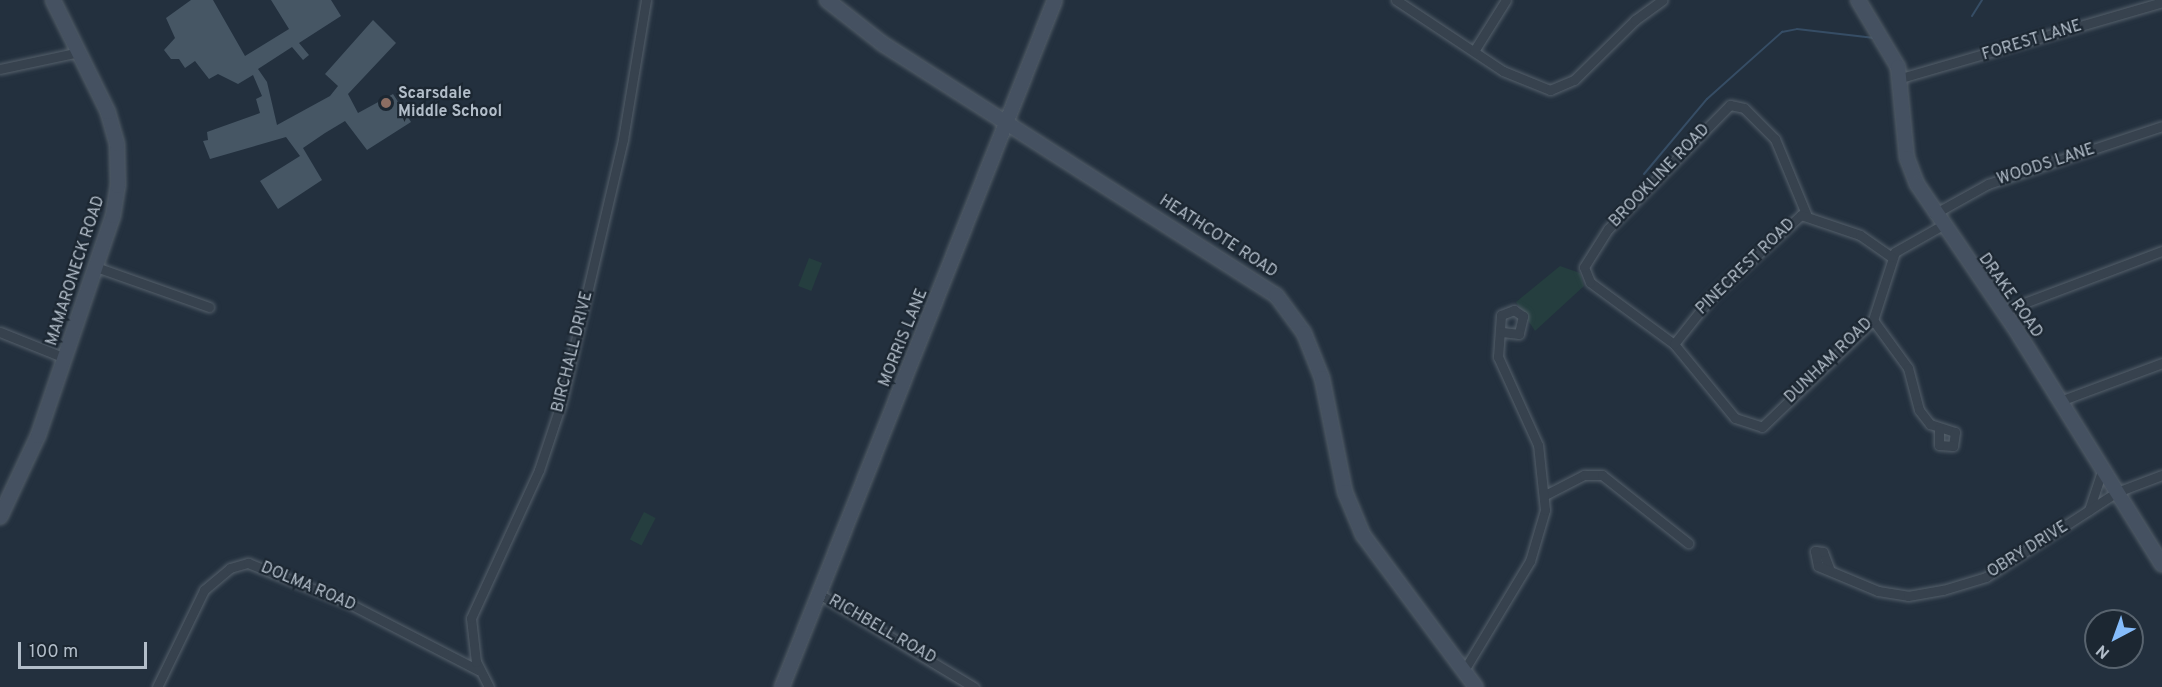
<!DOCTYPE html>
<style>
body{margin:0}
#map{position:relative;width:2162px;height:687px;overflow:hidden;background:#23303e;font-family:Overpass,sans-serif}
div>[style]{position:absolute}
.green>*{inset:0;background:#253e3f;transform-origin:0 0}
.stream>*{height:2px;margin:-1px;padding:0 1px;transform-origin:1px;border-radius:1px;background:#364d65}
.building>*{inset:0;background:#465664}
.roads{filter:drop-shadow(0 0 2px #55606b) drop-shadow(0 0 2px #55606b)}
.street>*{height:9px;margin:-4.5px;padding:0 4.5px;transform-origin:4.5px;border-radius:4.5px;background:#37424e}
.secondary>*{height:14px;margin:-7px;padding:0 7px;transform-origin:7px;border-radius:7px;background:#455161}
.dots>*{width:16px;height:16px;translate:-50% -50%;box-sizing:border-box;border:3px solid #1c2732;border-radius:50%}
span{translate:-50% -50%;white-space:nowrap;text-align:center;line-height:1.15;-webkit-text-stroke:4.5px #1c2732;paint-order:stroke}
.street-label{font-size:16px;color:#b2bdc9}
.poi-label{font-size:16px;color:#b2bdc9;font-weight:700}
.left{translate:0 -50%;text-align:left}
.north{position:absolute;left:2084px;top:609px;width:60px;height:60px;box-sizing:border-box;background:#1c2732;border:2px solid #58636e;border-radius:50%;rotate:221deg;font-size:16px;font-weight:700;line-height:24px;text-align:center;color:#b2bdc9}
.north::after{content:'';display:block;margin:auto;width:21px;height:27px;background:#85bcfb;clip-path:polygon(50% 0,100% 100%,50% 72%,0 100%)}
.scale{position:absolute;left:18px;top:642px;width:129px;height:27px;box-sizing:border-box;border:3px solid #b2bdc9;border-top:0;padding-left:8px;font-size:18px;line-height:21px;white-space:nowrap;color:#b2bdc9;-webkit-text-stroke:4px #1c2732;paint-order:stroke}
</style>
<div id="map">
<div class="green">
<i style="left:809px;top:258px;width:14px;height:30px;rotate:21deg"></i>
<i style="clip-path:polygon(1560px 266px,1580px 273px,1584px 286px,1535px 331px,1516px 302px)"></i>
<i style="left:644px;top:512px;width:13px;height:31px;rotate:27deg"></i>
</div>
<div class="stream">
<i style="left:1972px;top:16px;width:19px;rotate:-58deg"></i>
<i style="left:1644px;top:174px;width:98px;rotate:-50deg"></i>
<i style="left:1707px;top:99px;width:101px;rotate:-41.8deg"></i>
<i style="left:1782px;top:32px;width:15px;rotate:-11deg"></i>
<i style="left:1797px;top:29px;width:78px;rotate:6.7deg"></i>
</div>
<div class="building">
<i style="clip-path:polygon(191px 0,213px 0,245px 56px,289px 29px,271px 0,331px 0,341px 16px,299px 43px,309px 55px,303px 60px,292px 47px,258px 69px,267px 82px,277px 125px,330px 96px,338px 86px,325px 74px,373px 20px,396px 43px,348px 94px,358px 113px,393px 94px,411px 122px,367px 150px,345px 121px,325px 133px,303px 148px,322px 180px,278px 209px,260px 181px,300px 156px,286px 137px,210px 159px,203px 141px,208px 140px,207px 132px,260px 113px,256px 99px,262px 96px,253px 75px,238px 84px,218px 74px,209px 79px,195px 61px,185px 68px,179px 59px,171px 59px,164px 50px,175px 38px,166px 18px)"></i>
</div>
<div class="roads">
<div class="street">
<i style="left:1396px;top:0;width:128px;rotate:33.6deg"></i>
<i style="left:1503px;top:71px;width:51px;rotate:22deg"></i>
<i style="left:1550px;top:90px;width:26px;rotate:-23deg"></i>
<i style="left:1574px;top:80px;width:86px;rotate:-44.5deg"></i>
<i style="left:1635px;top:20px;width:34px;rotate:-36deg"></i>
<i style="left:1474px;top:51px;width:60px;rotate:-57.9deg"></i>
<i style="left:0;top:69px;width:81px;rotate:-12.1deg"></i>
<i style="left:1901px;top:78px;width:272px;rotate:-16.2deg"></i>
<i style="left:1934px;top:214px;width:62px;rotate:-29.1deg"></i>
<i style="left:1988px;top:184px;width:183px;rotate:-18.4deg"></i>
<i style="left:96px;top:267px;width:120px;rotate:19.5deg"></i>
<i style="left:2003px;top:311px;width:170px;rotate:-20.7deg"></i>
<i style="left:1873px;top:320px;width:59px;rotate:53.9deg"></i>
<i style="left:1908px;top:368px;width:43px;rotate:75.3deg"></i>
<i style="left:1919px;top:410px;width:18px;rotate:52deg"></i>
<i style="left:1930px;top:424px;width:26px;rotate:18deg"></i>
<i style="left:1955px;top:432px;width:14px;rotate:98deg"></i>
<i style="left:1953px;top:446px;width:14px;rotate:-176deg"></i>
<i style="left:1939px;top:445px;width:16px;rotate:-90deg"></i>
<i style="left:0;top:332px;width:70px;rotate:21.8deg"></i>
<i style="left:1674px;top:344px;width:104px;rotate:-143.6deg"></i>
<i style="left:1590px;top:282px;width:16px;rotate:-112deg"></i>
<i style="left:1584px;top:267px;width:45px;rotate:-57.7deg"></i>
<i style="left:1608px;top:229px;width:174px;rotate:-45.5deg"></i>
<i style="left:1730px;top:105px;width:14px;rotate:12deg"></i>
<i style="left:1744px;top:108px;width:44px;rotate:45deg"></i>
<i style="left:1775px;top:139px;width:81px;rotate:67.5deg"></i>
<i style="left:1674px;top:344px;width:96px;rotate:50.5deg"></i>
<i style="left:1735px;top:418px;width:28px;rotate:18deg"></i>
<i style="left:1762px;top:427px;width:154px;rotate:-43.9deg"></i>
<i style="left:1873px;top:320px;width:71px;rotate:-72.1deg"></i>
<i style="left:1895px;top:252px;width:53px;rotate:-29.5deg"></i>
<i style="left:1674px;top:344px;width:61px;rotate:-51.6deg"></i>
<i style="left:1712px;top:296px;width:120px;rotate:-42.3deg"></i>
<i style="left:1801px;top:215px;width:62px;rotate:18.7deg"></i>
<i style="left:1860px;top:235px;width:38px;rotate:35deg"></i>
<i style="left:2060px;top:401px;width:109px;rotate:-20.4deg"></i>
<i style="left:1547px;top:494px;width:42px;rotate:-27.2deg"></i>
<i style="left:1584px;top:475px;width:18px"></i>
<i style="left:1602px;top:475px;width:110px;rotate:38.3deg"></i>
<i style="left:2089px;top:510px;width:41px;rotate:-71.6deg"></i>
<i style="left:1829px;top:568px;width:17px;rotate:-111deg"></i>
<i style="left:1823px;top:552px;width:8px;rotate:-173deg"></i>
<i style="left:1815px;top:551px;width:15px;rotate:79deg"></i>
<i style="left:1818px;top:566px;width:65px;rotate:22.6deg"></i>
<i style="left:1878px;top:591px;width:30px;rotate:9deg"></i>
<i style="left:1908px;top:596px;width:36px;rotate:-10deg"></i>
<i style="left:1943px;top:590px;width:45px;rotate:-16.8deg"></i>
<i style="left:1986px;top:577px;width:156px;rotate:-33deg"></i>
<i style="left:2117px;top:492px;width:48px;rotate:-20.7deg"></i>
<i style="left:819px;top:594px;width:181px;rotate:31deg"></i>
<i style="left:1463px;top:672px;width:130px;rotate:-58.9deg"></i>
<i style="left:1530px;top:561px;width:53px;rotate:-73.6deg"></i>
<i style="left:1545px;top:510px;width:65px;rotate:-96.1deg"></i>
<i style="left:1538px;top:445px;width:97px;rotate:-114.4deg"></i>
<i style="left:1498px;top:357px;width:42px;rotate:-85.9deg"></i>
<i style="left:1501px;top:315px;width:14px;rotate:-21deg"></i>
<i style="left:1514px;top:310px;width:11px;rotate:34deg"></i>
<i style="left:1523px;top:316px;width:18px;rotate:103deg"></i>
<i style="left:1519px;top:334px;width:17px;rotate:-173deg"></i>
<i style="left:157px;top:687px;width:108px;rotate:-64.1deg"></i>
<i style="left:204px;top:590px;width:34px;rotate:-40deg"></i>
<i style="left:230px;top:568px;width:19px;rotate:-16deg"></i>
<i style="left:248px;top:563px;width:110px;rotate:21.9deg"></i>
<i style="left:350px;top:604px;width:144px;rotate:27.3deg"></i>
<i style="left:489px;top:687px;width:28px;rotate:-117deg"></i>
<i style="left:476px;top:662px;width:44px;rotate:-96.5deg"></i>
<i style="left:471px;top:618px;width:163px;rotate:-65.3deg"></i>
<i style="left:539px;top:470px;width:70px;rotate:-71.6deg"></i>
<i style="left:561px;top:404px;width:272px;rotate:-76.8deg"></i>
<i style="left:623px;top:139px;width:141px;rotate:-80.6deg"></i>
</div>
<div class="secondary">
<i style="left:827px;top:0;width:71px;rotate:38.2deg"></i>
<i style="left:883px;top:44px;width:466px;rotate:32.6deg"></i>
<i style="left:1276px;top:295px;width:47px;rotate:53.6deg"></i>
<i style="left:1304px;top:333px;width:48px;rotate:68.2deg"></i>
<i style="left:1322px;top:378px;width:116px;rotate:78.6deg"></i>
<i style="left:1345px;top:492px;width:47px;rotate:67.3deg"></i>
<i style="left:1363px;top:535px;width:189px;rotate:53.4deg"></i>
<i style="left:1858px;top:0;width:78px;rotate:59.2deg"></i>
<i style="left:1898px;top:67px;width:91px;rotate:84.4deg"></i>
<i style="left:1907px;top:158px;width:28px;rotate:69deg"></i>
<i style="left:1917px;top:184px;width:171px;rotate:55.8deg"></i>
<i style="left:2013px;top:325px;width:282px;rotate:58.1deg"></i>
<i style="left:0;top:517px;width:89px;rotate:-64.9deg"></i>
<i style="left:38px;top:436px;width:232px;rotate:-71.2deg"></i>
<i style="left:113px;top:216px;width:30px;rotate:-81deg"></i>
<i style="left:118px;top:186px;width:42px;rotate:-91.4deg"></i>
<i style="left:117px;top:144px;width:33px;rotate:-106deg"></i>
<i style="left:108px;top:112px;width:125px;rotate:-116.2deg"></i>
<i style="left:782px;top:687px;width:739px;rotate:-68.33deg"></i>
</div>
</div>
<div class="dots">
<i style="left:386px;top:103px;background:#8d6e63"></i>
</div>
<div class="street-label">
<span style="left:2032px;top:41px;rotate:-17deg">FOREST LANE</span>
<span style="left:2046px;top:165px;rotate:-18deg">WOODS LANE</span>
<span style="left:1660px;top:176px;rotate:-46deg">BROOKLINE ROAD</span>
<span style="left:1218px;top:237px;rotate:33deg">HEATHCOTE ROAD</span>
<span style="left:1746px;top:267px;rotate:-44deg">PINECREST ROAD</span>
<span style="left:76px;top:271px;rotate:-72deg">MAMARONECK ROAD</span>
<span style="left:2010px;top:296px;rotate:55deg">DRAKE ROAD</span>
<span style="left:904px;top:338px;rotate:-68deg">MORRIS LANE</span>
<span style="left:573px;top:352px;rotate:-76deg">BIRCHALL DRIVE</span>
<span style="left:1829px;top:361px;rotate:-44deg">DUNHAM ROAD</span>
<span style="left:2028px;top:550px;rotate:-32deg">OBRY DRIVE</span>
<span style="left:308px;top:587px;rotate:23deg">DOLMA ROAD</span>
<span style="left:882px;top:630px;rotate:30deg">RICHBELL ROAD</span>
</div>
<div class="poi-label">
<span class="left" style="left:398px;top:103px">Scarsdale<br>Middle School</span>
</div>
<div class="north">N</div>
<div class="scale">100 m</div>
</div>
